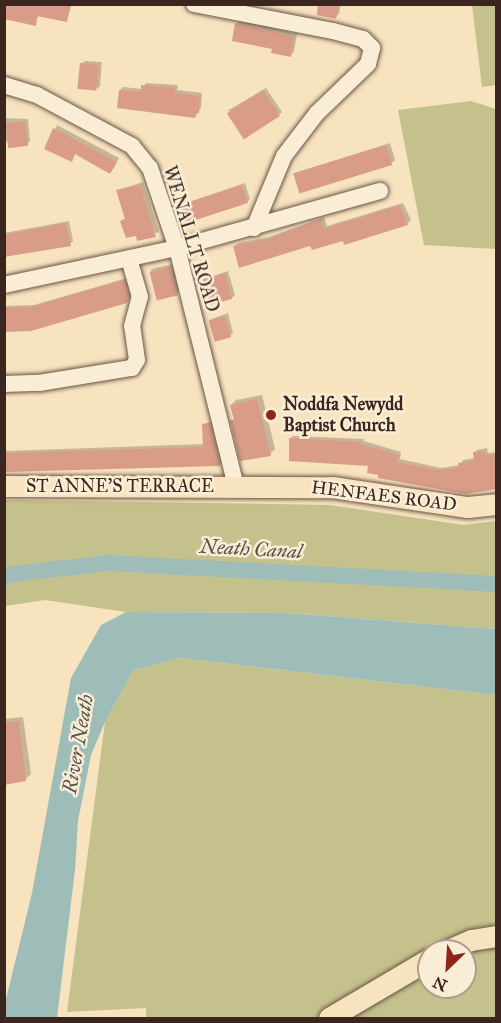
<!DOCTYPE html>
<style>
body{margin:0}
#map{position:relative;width:501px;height:1023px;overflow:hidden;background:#f8e3bf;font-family:"IM FELL Great Primer",serif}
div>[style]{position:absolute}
.green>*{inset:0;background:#c5c18c}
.water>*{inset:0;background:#9fbdb8}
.shadow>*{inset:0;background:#0003}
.canal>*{height:16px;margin:-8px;padding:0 8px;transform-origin:8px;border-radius:8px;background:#9fbdb8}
.building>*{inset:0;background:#d99c87;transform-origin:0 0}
.roads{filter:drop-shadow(0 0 2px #6a5547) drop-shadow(0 0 2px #6a5547)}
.minor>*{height:16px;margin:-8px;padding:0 8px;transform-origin:8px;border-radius:8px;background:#faedd5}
.major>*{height:21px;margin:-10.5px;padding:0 10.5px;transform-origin:10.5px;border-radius:10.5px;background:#f8e3bf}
.dots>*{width:16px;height:16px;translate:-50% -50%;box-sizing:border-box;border:3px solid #faedd5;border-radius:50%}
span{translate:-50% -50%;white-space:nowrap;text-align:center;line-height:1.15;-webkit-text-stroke:5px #faedd5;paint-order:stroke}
.street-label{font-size:18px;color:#3a261f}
.poi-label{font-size:18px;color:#3a261f;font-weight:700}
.left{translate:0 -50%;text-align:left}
.water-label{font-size:20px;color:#58534d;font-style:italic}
.frame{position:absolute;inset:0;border:6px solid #3a261f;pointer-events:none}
.north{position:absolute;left:417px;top:939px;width:60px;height:60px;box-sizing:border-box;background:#faedd5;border:2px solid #ad9d8c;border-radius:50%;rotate:205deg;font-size:16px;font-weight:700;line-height:24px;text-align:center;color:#3a261f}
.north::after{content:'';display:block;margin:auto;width:21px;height:27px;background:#8f2418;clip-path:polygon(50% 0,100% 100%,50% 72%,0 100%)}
</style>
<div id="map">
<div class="green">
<i style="clip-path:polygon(472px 5px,496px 5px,496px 85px,482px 87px)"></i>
<i style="clip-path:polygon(471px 101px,496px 109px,496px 249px,424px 245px,398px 110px)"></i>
<i style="clip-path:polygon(4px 500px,330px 505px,464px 525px,496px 521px,496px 629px,287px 613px,126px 612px,45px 600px,5px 606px)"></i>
<i style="clip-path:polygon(evenodd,179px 658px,496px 695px,496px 1018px,146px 1018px,146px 1008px,67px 1012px,105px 722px,133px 671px,179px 658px,429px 951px,465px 951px,465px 987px,429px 987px,429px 951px)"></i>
</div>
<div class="water">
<i style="clip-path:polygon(126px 612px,287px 613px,496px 629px,496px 695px,179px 658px,133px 671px,105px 722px,91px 755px,78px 821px,75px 870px,57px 1018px,5px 1018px,5px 1003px,32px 893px,71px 678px,101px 625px)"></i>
</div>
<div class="shadow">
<i style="clip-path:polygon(4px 4px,72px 4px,67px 20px,39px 15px,35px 24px)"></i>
<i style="clip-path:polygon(320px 4px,341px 4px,339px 14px,336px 17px)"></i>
<i style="clip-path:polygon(240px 20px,297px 34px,294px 52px,290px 55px,273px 48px,237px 23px)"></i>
<i style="clip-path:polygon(85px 61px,102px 62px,100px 86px,97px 89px,81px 64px)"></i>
<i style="clip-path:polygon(146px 83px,178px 85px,177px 90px,202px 93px,201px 108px,195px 117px,120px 90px,123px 87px,142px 89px)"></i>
<i style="clip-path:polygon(266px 88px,282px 112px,279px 115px,227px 111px)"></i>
<i style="clip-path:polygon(4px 118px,28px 119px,30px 141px,27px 144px,4px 141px)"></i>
<i style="clip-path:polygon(57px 125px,119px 158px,113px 169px,76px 153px,71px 160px,46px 148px)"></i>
<i style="clip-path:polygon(390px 143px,395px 160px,391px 164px,295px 173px)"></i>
<i style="clip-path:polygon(143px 182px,159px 232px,139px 239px,138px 234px,122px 221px,126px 217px,118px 190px)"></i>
<i style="clip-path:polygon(245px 183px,250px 199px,247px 202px,180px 205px)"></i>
<i style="clip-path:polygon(403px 203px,411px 220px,407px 224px,311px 244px,234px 247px,238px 243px,269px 237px,324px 217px,327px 226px)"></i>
<i style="clip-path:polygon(69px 221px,73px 241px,70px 244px,4px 256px,4px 233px)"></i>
<i style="clip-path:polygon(174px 264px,180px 290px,177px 293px,150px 271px,154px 268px)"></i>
<i style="clip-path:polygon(228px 271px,235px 295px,232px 298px,205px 279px)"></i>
<i style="clip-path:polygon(127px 278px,132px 293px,127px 302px,4px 330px,4px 306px,34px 305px)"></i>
<i style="clip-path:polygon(228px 313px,233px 333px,230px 336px,209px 320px)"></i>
<i style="clip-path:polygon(262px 395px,275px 449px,270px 454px,232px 421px,235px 418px,231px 405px,236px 400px)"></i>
<i style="clip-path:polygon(212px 421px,223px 462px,219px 465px,4px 470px,4px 451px,204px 444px,203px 425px)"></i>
<i style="clip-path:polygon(293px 436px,364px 439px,364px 441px,401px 452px,400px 459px,441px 468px,460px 465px,463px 460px,475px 458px,474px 453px,477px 450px,487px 448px,488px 453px,496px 452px,496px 487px,466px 492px,290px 439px)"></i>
<i style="clip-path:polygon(23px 717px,31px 774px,26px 779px,4px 783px,4px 719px)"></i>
</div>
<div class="canal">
<i style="left:4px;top:575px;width:107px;rotate:-6.5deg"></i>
<i style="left:110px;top:563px;width:387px;rotate:3.1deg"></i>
</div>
<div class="building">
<i style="clip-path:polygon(4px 4px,70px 4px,67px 22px,37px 16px,36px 26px,4px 19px)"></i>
<i style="clip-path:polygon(318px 4px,339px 4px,336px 19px,317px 15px)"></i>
<i style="clip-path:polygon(235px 23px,294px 37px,291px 57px,271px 53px,272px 49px,232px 41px)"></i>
<i style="left:80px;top:63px;width:19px;height:26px;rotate:6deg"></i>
<i style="clip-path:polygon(141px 85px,175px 88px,175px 93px,200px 96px,199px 113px,196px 113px,195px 118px,117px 108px,119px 90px,141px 92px)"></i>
<i style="left:263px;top:90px;width:31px;height:43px;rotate:57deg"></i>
<i style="left:25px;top:121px;width:25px;height:20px;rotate:83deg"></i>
<i style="clip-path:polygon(53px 128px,117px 162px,110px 174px,75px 154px,72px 162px,44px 149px)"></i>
<i style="left:386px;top:145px;width:21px;height:97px;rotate:73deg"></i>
<i style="clip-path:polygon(140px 185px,156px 237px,137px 241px,136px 236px,126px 238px,120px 221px,125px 219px,116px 190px)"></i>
<i style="left:242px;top:185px;width:19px;height:67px;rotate:72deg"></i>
<i style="clip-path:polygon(400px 205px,408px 225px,344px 245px,343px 241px,312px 250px,310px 246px,239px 268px,233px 246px,265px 240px,321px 219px,324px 229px)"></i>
<i style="clip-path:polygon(66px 223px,71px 246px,4px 257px,4px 235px)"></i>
<i style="left:171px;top:267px;width:29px;height:22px;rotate:76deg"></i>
<i style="left:225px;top:273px;width:27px;height:23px;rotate:75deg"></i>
<i style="clip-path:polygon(124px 280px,129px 297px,127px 303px,31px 331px,4px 332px,4px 308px,30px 307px)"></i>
<i style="left:225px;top:316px;width:22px;height:17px;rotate:74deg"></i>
<i style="clip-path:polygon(257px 399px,271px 456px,240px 461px,230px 420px,234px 420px,230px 405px)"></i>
<i style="clip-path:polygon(209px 423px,220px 466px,4px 472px,4px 453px,203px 447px,202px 424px)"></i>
<i style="clip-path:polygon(289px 438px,361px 442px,361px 444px,399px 455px,397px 462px,437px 470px,459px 468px,458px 463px,474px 461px,473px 452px,484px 451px,485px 455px,496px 454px,496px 489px,466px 494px,378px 478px,378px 475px,367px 473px,368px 466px,289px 461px)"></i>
<i style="clip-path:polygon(19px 721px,26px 781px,4px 785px,4px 723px)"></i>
</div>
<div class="roads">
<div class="minor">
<i style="left:194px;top:4px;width:142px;rotate:11deg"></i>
<i style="left:333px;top:31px;width:31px;rotate:15deg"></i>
<i style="left:363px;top:39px;width:13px;rotate:45deg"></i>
<i style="left:372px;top:48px;width:16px;rotate:104deg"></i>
<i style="left:368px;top:64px;width:71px;rotate:136.1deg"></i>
<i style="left:317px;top:113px;width:54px;rotate:127.5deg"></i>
<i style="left:284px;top:156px;width:78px;rotate:112.6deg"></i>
<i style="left:4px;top:85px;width:34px;rotate:17deg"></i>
<i style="left:37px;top:95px;width:108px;rotate:28.2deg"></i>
<i style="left:132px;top:146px;width:28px;rotate:51deg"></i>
<i style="left:150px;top:168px;width:84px;rotate:71.4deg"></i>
<i style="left:177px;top:248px;width:246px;rotate:76.1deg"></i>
<i style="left:4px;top:285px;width:177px;rotate:-12.1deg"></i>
<i style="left:177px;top:248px;width:211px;rotate:-15.7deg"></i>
<i style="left:4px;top:384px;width:35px;rotate:-2deg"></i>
<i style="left:39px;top:383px;width:94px;rotate:-9.2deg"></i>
<i style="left:132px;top:368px;width:9px;rotate:-58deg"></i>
<i style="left:137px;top:360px;width:34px;rotate:-98deg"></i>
<i style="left:132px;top:326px;width:30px;rotate:-75deg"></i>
<i style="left:140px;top:297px;width:40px;rotate:-106deg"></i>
</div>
<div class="major">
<i style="left:4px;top:486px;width:328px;rotate:0.2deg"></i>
<i style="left:332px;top:487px;width:137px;rotate:8.4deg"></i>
<i style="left:468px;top:507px;width:28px;rotate:-6deg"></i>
<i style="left:446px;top:951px;width:27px;rotate:-24deg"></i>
<i style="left:471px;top:940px;width:25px;rotate:-9deg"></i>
<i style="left:329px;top:1018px;width:116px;rotate:-30.5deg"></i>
</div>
</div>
<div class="dots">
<i style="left:271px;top:415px;background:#8f2418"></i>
</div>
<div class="street-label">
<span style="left:191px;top:239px;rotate:73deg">WENALLT ROAD</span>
<span style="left:120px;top:486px">ST ANNE'S TERRACE</span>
<span style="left:384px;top:496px;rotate:7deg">HENFAES ROAD</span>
</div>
<div class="poi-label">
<span class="left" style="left:283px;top:415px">Noddfa Newydd<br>Baptist Church</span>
</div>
<div class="water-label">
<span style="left:251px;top:549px;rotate:3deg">Neath Canal</span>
<span style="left:78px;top:744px;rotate:-80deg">River Neath</span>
</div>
<div class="frame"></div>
<div class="north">N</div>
</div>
